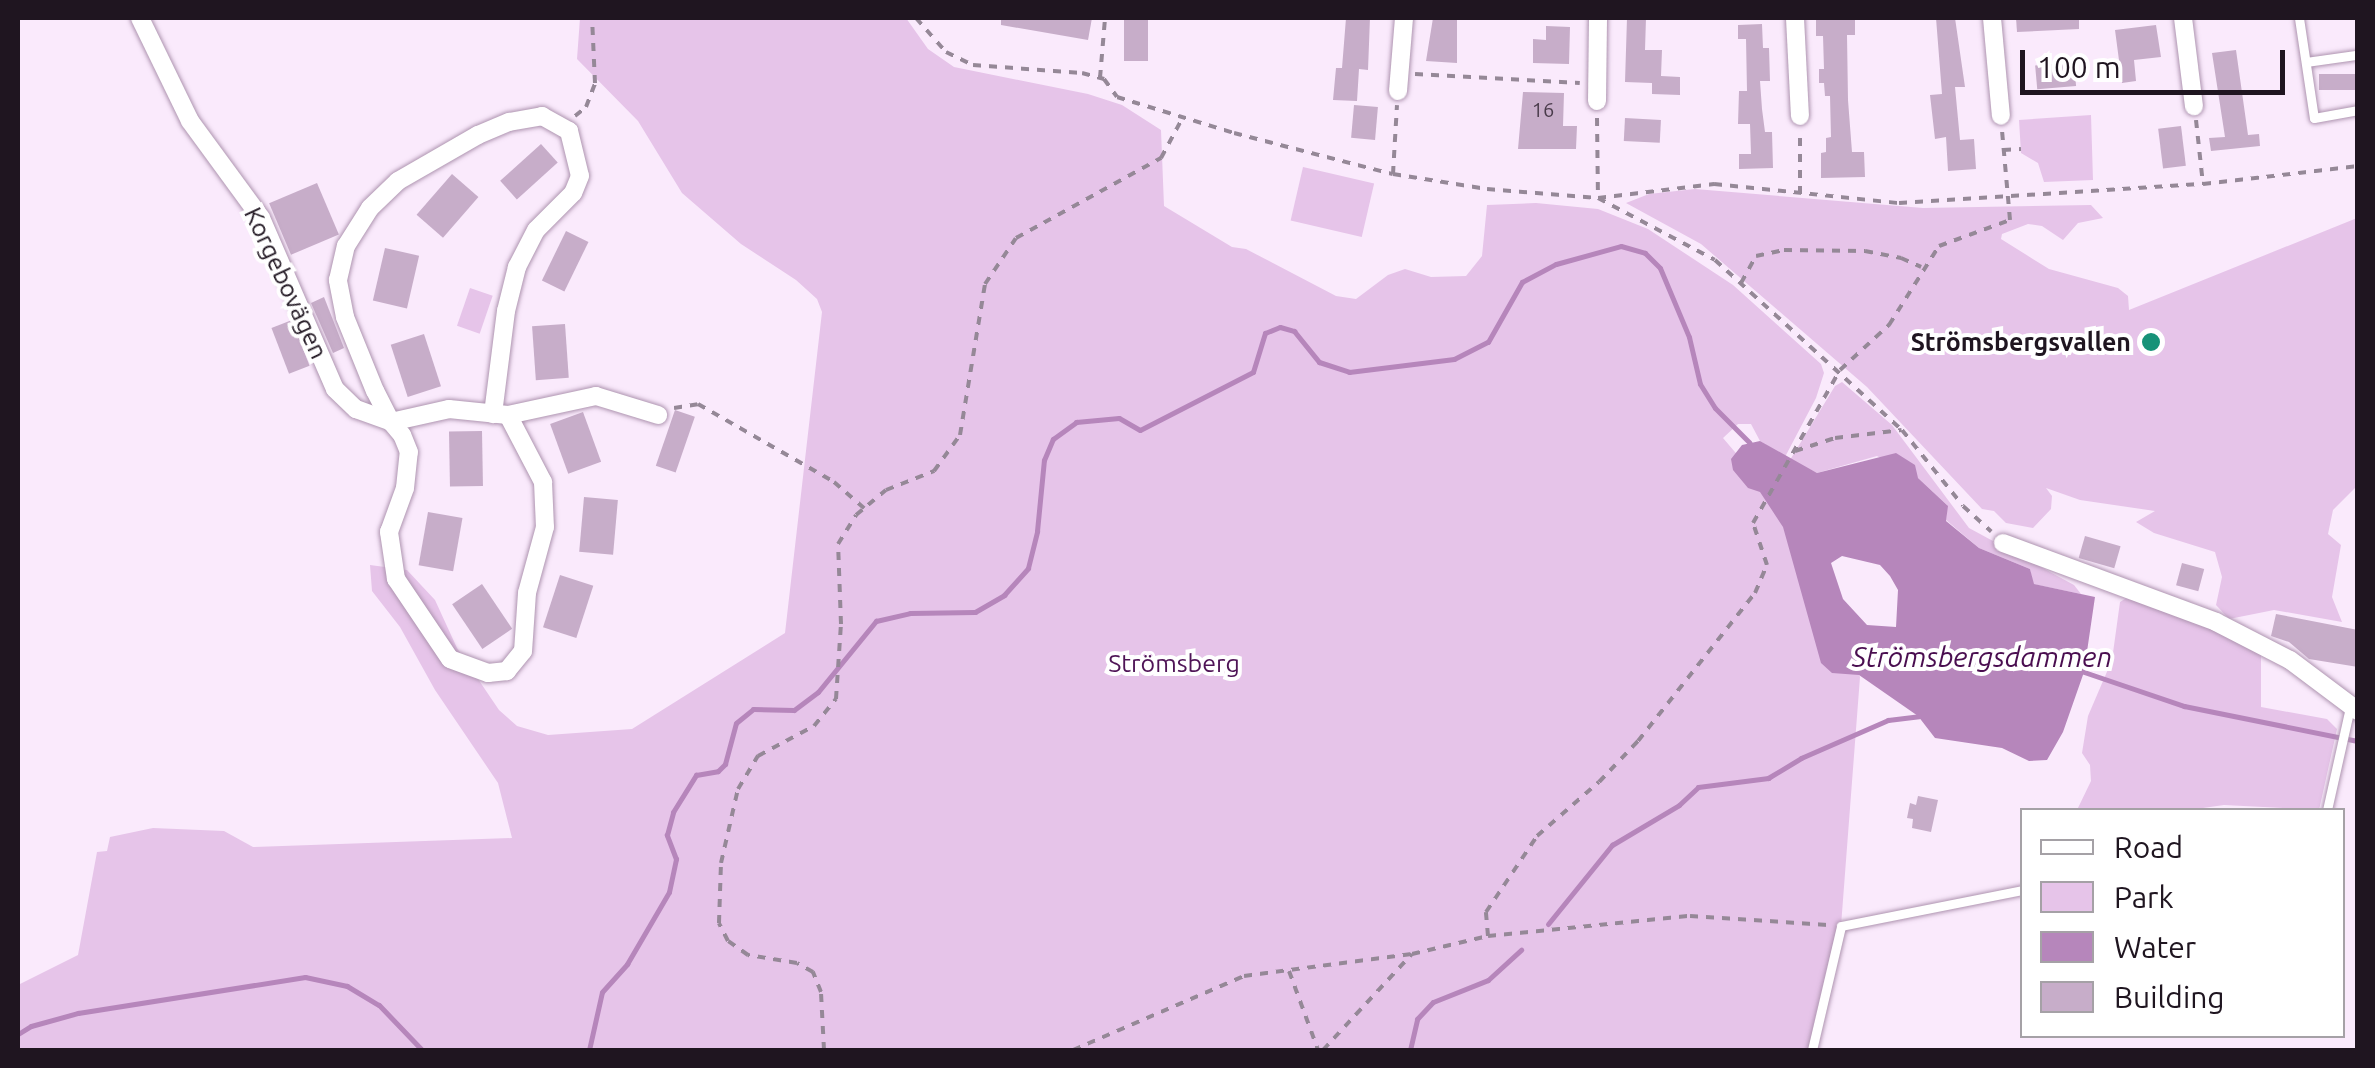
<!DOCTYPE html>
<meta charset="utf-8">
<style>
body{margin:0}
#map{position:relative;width:2375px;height:1068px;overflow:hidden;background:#faeafc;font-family:Ubuntu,sans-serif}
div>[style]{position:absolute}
.green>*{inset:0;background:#e6c4e9;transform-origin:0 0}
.water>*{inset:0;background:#b686bb}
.stream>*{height:5px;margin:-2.5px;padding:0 2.5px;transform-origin:2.5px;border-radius:2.5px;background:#b686bb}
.building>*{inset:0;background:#c7adc9;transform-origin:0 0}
.path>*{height:4px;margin-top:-2px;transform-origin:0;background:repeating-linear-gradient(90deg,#958897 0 8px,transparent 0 16px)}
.roads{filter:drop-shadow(0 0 2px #ae94b0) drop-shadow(0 0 2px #ae94b0)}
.service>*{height:9px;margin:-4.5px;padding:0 4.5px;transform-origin:4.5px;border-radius:4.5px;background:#fff}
.minor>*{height:18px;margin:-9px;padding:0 9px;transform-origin:9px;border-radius:9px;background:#fff}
.dots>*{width:28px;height:28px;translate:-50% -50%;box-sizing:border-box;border:5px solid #fff;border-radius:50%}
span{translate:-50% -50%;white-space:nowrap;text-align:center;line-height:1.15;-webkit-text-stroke:8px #fff;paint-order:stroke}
.number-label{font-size:20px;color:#493b4a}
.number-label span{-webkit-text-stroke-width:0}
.street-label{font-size:25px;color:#1f1520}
.poi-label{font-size:25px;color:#1f1520;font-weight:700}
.right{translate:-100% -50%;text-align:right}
.park-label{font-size:25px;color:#4f1456}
.water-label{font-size:28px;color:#4a0e50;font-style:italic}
.frame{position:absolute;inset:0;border:20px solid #1f1520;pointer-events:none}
.legend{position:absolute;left:2020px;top:808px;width:325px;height:230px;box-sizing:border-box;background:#fff;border:2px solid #a5a1a6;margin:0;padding:12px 18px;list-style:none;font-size:30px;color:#1f1520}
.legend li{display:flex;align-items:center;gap:20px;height:50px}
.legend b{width:50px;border:2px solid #a5a1a6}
.scale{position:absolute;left:2020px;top:50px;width:265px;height:45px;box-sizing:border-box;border:5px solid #1f1520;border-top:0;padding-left:12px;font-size:30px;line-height:35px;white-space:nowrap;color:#1f1520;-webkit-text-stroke:8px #fff;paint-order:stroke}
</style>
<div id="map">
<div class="green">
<i style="clip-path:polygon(580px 18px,906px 18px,928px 49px,954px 67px,1088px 94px,1122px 105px,1161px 130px,1164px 206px,1232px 247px,1246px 249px,1336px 296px,1356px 299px,1388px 275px,1405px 269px,1431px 277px,1466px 276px,1482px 256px,1487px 205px,1536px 203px,1598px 209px,1648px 229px,1733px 285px,1821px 364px,1824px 373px,1816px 398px,1785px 457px,1760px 441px,1751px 424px,1738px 424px,1723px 438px,1793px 520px,1860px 677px,1841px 926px,1808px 1050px,18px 1050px,18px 985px,78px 955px,97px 852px,107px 851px,110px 837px,153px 828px,224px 831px,253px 847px,512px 838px,498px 783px,435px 690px,400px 627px,372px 591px,370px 565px,407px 570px,435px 600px,457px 648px,499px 710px,517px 726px,548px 735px,632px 729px,785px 633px,822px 312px,817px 299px,796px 280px,741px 244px,682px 193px,638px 121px,577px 59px)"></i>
<i style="clip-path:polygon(2091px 115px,2093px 180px,2044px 182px,2038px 163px,2021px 153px,2019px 120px)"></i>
<i style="left:1303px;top:167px;width:73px;height:55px;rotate:13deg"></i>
<i style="clip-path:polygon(1695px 189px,1923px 208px,2091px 205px,2103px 218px,2078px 223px,2063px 240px,2042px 226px,2028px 224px,2002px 234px,2001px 239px,2049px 269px,2118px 288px,2128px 296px,2129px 310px,2357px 218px,2357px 486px,2333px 510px,2328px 534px,2341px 545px,2332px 597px,2342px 622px,2274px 610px,2229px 619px,2216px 605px,2222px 577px,2215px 552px,2154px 533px,2136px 522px,2155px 511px,2080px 500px,2046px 488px,2052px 496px,2051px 509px,2033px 528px,2006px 523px,1994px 511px,1982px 509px,1867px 387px,1701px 244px,1626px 203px,1649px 194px)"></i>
<i style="left:470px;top:288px;width:24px;height:40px;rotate:19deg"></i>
<i style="clip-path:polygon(1842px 382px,1892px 425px,1969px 528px,2074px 585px,2081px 594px,2033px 584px,2030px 569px,1979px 548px,1946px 520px,1947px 505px,1918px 478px,1877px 456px,1817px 473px,1790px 460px,1835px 386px)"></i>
<i style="clip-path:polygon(2128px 597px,2218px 628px,2261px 654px,2261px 707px,2327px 719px,2337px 729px,2319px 810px,2224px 805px,2189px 810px,2077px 810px,2091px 781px,2090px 765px,2082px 753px,2088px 716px,2112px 660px,2120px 602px)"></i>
</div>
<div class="water">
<i style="clip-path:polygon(evenodd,1760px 441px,1817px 473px,1896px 453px,1915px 465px,1918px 478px,1948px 506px,1946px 521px,1979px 548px,2030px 569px,2034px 584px,2095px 597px,2084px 672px,2063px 732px,2047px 760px,2029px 761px,2002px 748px,1935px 738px,1918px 716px,1859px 675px,1832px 673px,1821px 663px,1783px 527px,1760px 492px,1748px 488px,1733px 470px,1731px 459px,1742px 445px,1760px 441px,1842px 556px,1880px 565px,1890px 576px,1898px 590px,1896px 627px,1867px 625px,1843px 599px,1831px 563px,1842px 556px)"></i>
</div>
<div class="stream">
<i style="left:2084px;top:672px;width:106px;rotate:18.8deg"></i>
<i style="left:2184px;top:706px;width:177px;rotate:11.4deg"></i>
<i style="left:1548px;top:924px;width:102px;rotate:-51deg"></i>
<i style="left:1612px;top:845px;width:78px;rotate:-30.8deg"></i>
<i style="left:1679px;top:805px;width:26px;rotate:-43deg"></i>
<i style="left:1698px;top:787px;width:71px;rotate:-7.3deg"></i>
<i style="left:1768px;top:778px;width:39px;rotate:-31deg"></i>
<i style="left:1801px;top:758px;width:95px;rotate:-23.6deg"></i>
<i style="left:1888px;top:720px;width:31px;rotate:-7deg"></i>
<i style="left:18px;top:1034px;width:15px;rotate:-32deg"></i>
<i style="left:31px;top:1026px;width:49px;rotate:-15.5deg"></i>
<i style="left:78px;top:1013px;width:230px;rotate:-9deg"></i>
<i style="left:305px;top:977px;width:43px;rotate:12.1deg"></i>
<i style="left:347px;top:986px;width:37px;rotate:31deg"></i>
<i style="left:379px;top:1005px;width:62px;rotate:46.3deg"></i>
<i style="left:589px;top:1050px;width:59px;rotate:-77.4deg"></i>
<i style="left:602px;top:992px;width:38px;rotate:-48deg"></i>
<i style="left:627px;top:964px;width:83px;rotate:-59.7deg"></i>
<i style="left:669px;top:892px;width:34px;rotate:-78deg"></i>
<i style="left:676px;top:859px;width:26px;rotate:-111deg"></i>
<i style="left:667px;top:835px;width:24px;rotate:-75deg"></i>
<i style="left:673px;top:812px;width:44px;rotate:-58.1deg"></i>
<i style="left:696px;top:775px;width:22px;rotate:-10deg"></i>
<i style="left:718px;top:771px;width:10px;rotate:-45deg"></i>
<i style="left:725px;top:764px;width:42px;rotate:-75deg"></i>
<i style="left:736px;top:723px;width:22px;rotate:-39deg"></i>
<i style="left:753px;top:709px;width:41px;rotate:1.4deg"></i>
<i style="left:794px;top:710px;width:30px;rotate:-37deg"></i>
<i style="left:818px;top:692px;width:92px;rotate:-50.8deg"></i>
<i style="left:876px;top:621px;width:35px;rotate:-13deg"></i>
<i style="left:910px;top:613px;width:65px;rotate:-0.9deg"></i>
<i style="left:975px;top:612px;width:34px;rotate:-30deg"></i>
<i style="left:1004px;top:595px;width:36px;rotate:-48deg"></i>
<i style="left:1028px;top:568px;width:38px;rotate:-76deg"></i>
<i style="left:1037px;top:531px;width:71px;rotate:-84.4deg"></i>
<i style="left:1044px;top:460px;width:23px;rotate:-67deg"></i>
<i style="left:1053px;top:439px;width:29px;rotate:-36deg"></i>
<i style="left:1076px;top:422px;width:43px;rotate:-5.3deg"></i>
<i style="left:1119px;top:418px;width:24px;rotate:30deg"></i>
<i style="left:1140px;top:430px;width:127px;rotate:-27.2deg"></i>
<i style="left:1253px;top:372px;width:41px;rotate:-72.9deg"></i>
<i style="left:1265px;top:333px;width:16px;rotate:-22deg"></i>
<i style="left:1280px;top:327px;width:15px;rotate:16deg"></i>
<i style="left:1294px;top:331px;width:40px;rotate:51deg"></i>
<i style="left:1319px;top:362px;width:32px;rotate:18deg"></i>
<i style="left:1349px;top:372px;width:106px;rotate:-7.1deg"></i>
<i style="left:1454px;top:359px;width:38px;rotate:-27deg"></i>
<i style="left:1488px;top:342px;width:69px;rotate:-60.5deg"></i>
<i style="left:1522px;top:282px;width:38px;rotate:-28deg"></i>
<i style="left:1556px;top:264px;width:67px;rotate:-15.5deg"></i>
<i style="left:1621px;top:246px;width:25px;rotate:16deg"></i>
<i style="left:1645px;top:253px;width:21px;rotate:45deg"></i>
<i style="left:1660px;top:268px;width:75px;rotate:67.2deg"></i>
<i style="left:1689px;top:337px;width:48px;rotate:76.8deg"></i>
<i style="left:1700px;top:384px;width:28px;rotate:58deg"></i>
<i style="left:1715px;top:408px;width:49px;rotate:45deg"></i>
<i style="left:1410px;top:1050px;width:32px;rotate:-77deg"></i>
<i style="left:1417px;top:1019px;width:23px;rotate:-47deg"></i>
<i style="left:1433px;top:1002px;width:59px;rotate:-21.8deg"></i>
<i style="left:1488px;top:980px;width:45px;rotate:-42.3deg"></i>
</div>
<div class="building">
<i style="clip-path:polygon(1001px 18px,1092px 18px,1088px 40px,1001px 25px)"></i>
<i style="left:1124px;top:18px;width:24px;height:43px"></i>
<i style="clip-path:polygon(1346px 18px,1370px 18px,1368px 70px,1359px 69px,1357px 101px,1333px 100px,1336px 68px,1342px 68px)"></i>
<i style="clip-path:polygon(1433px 18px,1457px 18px,1457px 63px,1426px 61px)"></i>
<i style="clip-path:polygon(1627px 18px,1646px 18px,1645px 50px,1662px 50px,1661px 76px,1680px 77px,1680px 95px,1652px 94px,1652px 83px,1625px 82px)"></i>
<i style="clip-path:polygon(1816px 18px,1855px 18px,1855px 35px,1847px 35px,1848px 100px,1852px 152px,1864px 152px,1865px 177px,1821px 178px,1821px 153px,1826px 152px,1826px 138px,1831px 137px,1830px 96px,1825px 96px,1824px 83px,1819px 83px,1819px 69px,1824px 69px,1823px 36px,1816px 36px)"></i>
<i style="clip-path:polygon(1936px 18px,1955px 18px,1965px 87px,1955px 87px,1960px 140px,1974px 139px,1976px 169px,1948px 171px,1946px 137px,1935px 139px,1930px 95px,1942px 94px)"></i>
<i style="clip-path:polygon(2016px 18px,2079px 18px,2079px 29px,2017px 32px)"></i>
<i style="clip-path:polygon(1762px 24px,1763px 48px,1769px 48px,1770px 81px,1760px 81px,1762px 109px,1765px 132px,1772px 132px,1773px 168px,1739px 169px,1739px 154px,1751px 154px,1750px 124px,1738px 124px,1739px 91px,1747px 91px,1746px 39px,1738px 39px,1738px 25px)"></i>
<i style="clip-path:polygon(2156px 25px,2161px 57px,2134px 60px,2136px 81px,2122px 83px,2115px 30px)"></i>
<i style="clip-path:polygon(1546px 26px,1570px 27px,1569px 64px,1533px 63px,1533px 39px,1546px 40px)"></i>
<i style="clip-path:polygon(2236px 50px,2248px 135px,2259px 134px,2260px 146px,2211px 151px,2209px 138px,2225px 137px,2212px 53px)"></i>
<i style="left:2074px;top:62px;width:24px;height:39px;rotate:85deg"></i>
<i style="left:2358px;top:74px;width:16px;height:39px;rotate:90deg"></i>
<i style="clip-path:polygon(1523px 92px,1564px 93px,1563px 126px,1577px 126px,1576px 149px,1518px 149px)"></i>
<i style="left:1354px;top:105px;width:24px;height:33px;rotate:5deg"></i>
<i style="left:1625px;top:118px;width:36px;height:23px;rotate:3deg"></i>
<i style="left:2181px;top:126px;width:40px;height:23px;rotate:83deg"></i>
<i style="left:541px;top:144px;width:25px;height:55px;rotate:48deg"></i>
<i style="left:452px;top:174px;width:35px;height:54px;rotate:41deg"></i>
<i style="left:317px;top:183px;width:56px;height:52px;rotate:67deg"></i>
<i style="left:566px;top:231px;width:25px;height:55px;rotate:26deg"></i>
<i style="left:385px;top:248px;width:35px;height:54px;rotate:13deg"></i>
<i style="clip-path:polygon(324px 297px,344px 348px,333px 353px,311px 303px)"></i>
<i style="left:292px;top:320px;width:49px;height:22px;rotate:69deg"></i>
<i style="left:565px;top:324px;width:54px;height:33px;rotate:86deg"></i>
<i style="left:424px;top:334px;width:55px;height:35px;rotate:72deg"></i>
<i style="left:675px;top:410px;width:21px;height:59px;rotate:19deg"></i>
<i style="left:583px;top:412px;width:53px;height:35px;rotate:70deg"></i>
<i style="left:482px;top:431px;width:55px;height:33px;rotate:89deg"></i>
<i style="left:584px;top:497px;width:34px;height:55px;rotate:5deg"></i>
<i style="left:428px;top:512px;width:35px;height:54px;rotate:10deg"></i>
<i style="left:2085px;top:536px;width:37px;height:23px;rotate:16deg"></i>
<i style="left:2182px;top:563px;width:23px;height:23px;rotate:15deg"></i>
<i style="left:560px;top:575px;width:35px;height:55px;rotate:18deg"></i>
<i style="left:482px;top:584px;width:54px;height:36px;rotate:56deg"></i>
<i style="clip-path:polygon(2276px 614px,2358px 630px,2358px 667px,2309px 659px,2289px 642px,2271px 636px)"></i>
<i style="clip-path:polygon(1918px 796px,1938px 800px,1931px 832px,1912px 828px,1913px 819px,1907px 818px,1910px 803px,1916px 805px)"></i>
</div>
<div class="path">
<i style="left:916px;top:18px;width:45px;rotate:48.6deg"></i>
<i style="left:946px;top:52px;width:30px;rotate:26deg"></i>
<i style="left:973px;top:65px;width:109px;rotate:4.2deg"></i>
<i style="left:1082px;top:73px;width:23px;rotate:15deg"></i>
<i style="left:1104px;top:79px;width:22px;rotate:54deg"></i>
<i style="left:1117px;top:97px;width:122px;rotate:17.1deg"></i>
<i style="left:1234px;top:133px;width:164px;rotate:14.5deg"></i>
<i style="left:1393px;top:174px;width:95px;rotate:9.1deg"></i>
<i style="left:1487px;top:189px;width:111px;rotate:4.6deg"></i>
<i style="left:1598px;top:198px;width:117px;rotate:-6.9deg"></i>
<i style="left:1714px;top:184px;width:186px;rotate:5.9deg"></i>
<i style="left:1899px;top:203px;width:305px;rotate:-3.6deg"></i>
<i style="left:2203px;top:184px;width:156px;rotate:-6.6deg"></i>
<i style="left:1415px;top:74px;width:165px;rotate:3.1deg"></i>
<i style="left:1100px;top:78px;width:60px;rotate:-85.2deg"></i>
<i style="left:575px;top:116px;width:14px;rotate:-39deg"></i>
<i style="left:586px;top:107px;width:26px;rotate:-69deg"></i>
<i style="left:595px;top:83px;width:65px;rotate:-92.6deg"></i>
<i style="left:1597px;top:118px;width:80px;rotate:89.3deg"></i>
<i style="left:2196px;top:120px;width:64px;rotate:83.8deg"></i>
<i style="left:2003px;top:150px;width:18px;rotate:-3deg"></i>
<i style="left:1393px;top:174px;width:69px;rotate:-86.7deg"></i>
<i style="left:1800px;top:194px;width:63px;rotate:-90deg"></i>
<i style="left:1598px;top:198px;width:132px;rotate:27.9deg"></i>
<i style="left:1715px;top:260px;width:253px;rotate:42.3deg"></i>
<i style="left:1902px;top:430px;width:97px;rotate:51.2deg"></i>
<i style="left:1963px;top:506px;width:38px;rotate:42deg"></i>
<i style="left:1741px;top:283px;width:31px;rotate:-61deg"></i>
<i style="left:1756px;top:256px;width:29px;rotate:-12deg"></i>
<i style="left:1784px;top:250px;width:81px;rotate:0.7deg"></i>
<i style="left:1865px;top:251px;width:37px;rotate:11deg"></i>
<i style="left:1901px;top:258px;width:22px;rotate:24deg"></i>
<i style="left:674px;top:408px;width:24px;rotate:-9deg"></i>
<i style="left:698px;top:404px;width:157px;rotate:29.8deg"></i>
<i style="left:834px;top:482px;width:40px;rotate:41deg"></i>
<i style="left:1795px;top:451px;width:42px;rotate:-18deg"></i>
<i style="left:1835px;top:438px;width:67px;rotate:-6.8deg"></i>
<i style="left:1488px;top:936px;width:24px;rotate:-95deg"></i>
<i style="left:1486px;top:912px;width:92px;rotate:-56.1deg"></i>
<i style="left:1537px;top:836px;width:82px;rotate:-41.1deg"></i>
<i style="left:1599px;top:782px;width:57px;rotate:-46.4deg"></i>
<i style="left:1638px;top:741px;width:189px;rotate:-51.7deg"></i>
<i style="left:1755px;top:593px;width:30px;rotate:-67deg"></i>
<i style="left:1767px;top:565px;width:44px;rotate:-108.4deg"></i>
<i style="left:1753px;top:523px;width:176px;rotate:-60.4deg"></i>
<i style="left:1840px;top:370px;width:67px;rotate:-42.6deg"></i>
<i style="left:1889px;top:325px;width:93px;rotate:-57.7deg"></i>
<i style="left:1939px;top:246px;width:76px;rotate:-20.1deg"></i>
<i style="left:2010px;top:220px;width:89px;rotate:-95.1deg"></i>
<i style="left:1289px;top:971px;width:84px;rotate:69.8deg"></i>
<i style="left:824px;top:1050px;width:58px;rotate:-93deg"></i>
<i style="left:821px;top:992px;width:22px;rotate:-112deg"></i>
<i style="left:813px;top:972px;width:18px;rotate:-151deg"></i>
<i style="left:797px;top:963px;width:50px;rotate:-170.7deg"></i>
<i style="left:748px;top:955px;width:24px;rotate:-145deg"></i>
<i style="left:728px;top:941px;width:20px;rotate:-117deg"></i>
<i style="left:719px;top:923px;width:60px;rotate:-88.1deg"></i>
<i style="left:721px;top:863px;width:76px;rotate:-77.1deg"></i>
<i style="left:738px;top:789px;width:39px;rotate:-59deg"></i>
<i style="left:758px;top:756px;width:64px;rotate:-28.2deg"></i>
<i style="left:814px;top:726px;width:35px;rotate:-51deg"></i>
<i style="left:836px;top:699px;width:75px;rotate:-86.2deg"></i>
<i style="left:841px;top:624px;width:80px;rotate:-92.1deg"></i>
<i style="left:838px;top:544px;width:34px;rotate:-58deg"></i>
<i style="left:856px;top:515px;width:39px;rotate:-40deg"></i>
<i style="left:886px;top:490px;width:52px;rotate:-21.6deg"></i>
<i style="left:934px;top:471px;width:44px;rotate:-54.2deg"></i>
<i style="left:960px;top:435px;width:153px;rotate:-80.6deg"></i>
<i style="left:985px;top:284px;width:55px;rotate:-56deg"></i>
<i style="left:1016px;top:238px;width:166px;rotate:-28.9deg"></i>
<i style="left:1161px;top:158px;width:47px;rotate:-61.8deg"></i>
<i style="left:1073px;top:1050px;width:186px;rotate:-23.4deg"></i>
<i style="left:1244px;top:976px;width:169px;rotate:-7.5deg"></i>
<i style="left:1412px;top:954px;width:78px;rotate:-13.3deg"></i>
<i style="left:1488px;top:936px;width:203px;rotate:-5.7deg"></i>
<i style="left:1690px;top:916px;width:138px;rotate:3.7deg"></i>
<i style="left:1323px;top:1050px;width:131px;rotate:-47.2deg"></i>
</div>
<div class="roads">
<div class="service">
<i style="left:2299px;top:18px;width:101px;rotate:81.5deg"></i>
<i style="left:2314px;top:118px;width:45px;rotate:-10.3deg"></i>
<i style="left:2306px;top:62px;width:50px;rotate:-8deg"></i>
<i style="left:2327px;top:810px;width:106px;rotate:-77.4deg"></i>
<i style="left:1812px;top:1050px;width:127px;rotate:-76.8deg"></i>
<i style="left:1841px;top:926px;width:185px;rotate:-11.2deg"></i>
</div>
<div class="minor">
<i style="left:140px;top:18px;width:114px;rotate:64.1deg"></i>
<i style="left:190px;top:121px;width:120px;rotate:53.8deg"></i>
<i style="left:261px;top:218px;width:186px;rotate:66.6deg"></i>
<i style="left:335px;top:389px;width:29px;rotate:44deg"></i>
<i style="left:356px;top:409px;width:37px;rotate:20deg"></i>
<i style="left:391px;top:422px;width:59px;rotate:-12.6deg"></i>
<i style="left:449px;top:409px;width:59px;rotate:5.8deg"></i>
<i style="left:508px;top:415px;width:76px;rotate:62.4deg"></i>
<i style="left:543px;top:482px;width:45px;rotate:87.5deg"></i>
<i style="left:545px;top:527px;width:68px;rotate:105.3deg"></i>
<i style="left:527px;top:593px;width:58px;rotate:93.9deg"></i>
<i style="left:523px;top:651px;width:26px;rotate:129deg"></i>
<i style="left:507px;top:671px;width:19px;rotate:174deg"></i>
<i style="left:488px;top:673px;width:40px;rotate:-159.8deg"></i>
<i style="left:450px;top:659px;width:97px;rotate:-124deg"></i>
<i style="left:396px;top:579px;width:48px;rotate:-98.5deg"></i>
<i style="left:389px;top:532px;width:47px;rotate:-70deg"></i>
<i style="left:405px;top:488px;width:36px;rotate:-84deg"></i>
<i style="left:409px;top:452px;width:18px;rotate:-112deg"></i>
<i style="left:402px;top:435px;width:17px;rotate:-130deg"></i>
<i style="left:391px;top:422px;width:35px;rotate:-117deg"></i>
<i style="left:375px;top:391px;width:80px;rotate:-112.1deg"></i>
<i style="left:345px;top:317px;width:38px;rotate:-101deg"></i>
<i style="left:338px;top:280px;width:35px;rotate:-77deg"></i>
<i style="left:346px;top:246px;width:45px;rotate:-57.7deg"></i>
<i style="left:370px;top:208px;width:39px;rotate:-44deg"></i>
<i style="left:398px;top:181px;width:92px;rotate:-29.9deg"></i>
<i style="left:478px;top:135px;width:34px;rotate:-23deg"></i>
<i style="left:509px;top:122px;width:34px;rotate:-10deg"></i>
<i style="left:542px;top:116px;width:31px;rotate:29deg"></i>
<i style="left:569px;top:131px;width:46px;rotate:76.3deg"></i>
<i style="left:580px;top:176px;width:18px;rotate:112deg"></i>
<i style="left:573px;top:193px;width:52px;rotate:135deg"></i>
<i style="left:536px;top:230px;width:42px;rotate:117.2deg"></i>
<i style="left:517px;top:267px;width:45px;rotate:104deg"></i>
<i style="left:506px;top:311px;width:104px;rotate:97.2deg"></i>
<i style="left:1795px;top:18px;width:98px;rotate:87.1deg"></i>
<i style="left:1992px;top:18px;width:98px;rotate:84.8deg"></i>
<i style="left:2183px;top:18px;width:89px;rotate:82.9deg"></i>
<i style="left:1398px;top:91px;width:73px;rotate:-85.3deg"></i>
<i style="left:1597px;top:101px;width:83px;rotate:-89.3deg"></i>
<i style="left:508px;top:415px;width:90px;rotate:-12.2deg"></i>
<i style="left:596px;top:396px;width:65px;rotate:17deg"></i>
<i style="left:2003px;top:543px;width:227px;rotate:20.3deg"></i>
<i style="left:2216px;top:622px;width:83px;rotate:27.2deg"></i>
<i style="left:2290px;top:660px;width:85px;rotate:36.9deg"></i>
</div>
</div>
<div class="dots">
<i style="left:2151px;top:342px;background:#179278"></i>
</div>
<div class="number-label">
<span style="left:1543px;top:109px">16</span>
</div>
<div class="street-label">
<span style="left:286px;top:283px;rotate:65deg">Korgebovägen</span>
</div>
<div class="poi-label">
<span class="right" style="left:2131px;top:342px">Strömsbergsvallen</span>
</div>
<div class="park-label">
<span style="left:1174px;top:663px">Strömsberg</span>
</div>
<div class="water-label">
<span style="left:1982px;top:657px">Strömsbergsdammen</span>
</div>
<div class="frame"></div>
<ul class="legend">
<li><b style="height:12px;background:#fff"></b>Road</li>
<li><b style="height:28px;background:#e6c4e9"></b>Park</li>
<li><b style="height:28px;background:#b686bb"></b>Water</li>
<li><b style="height:28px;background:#c7adc9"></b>Building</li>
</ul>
<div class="scale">100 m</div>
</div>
